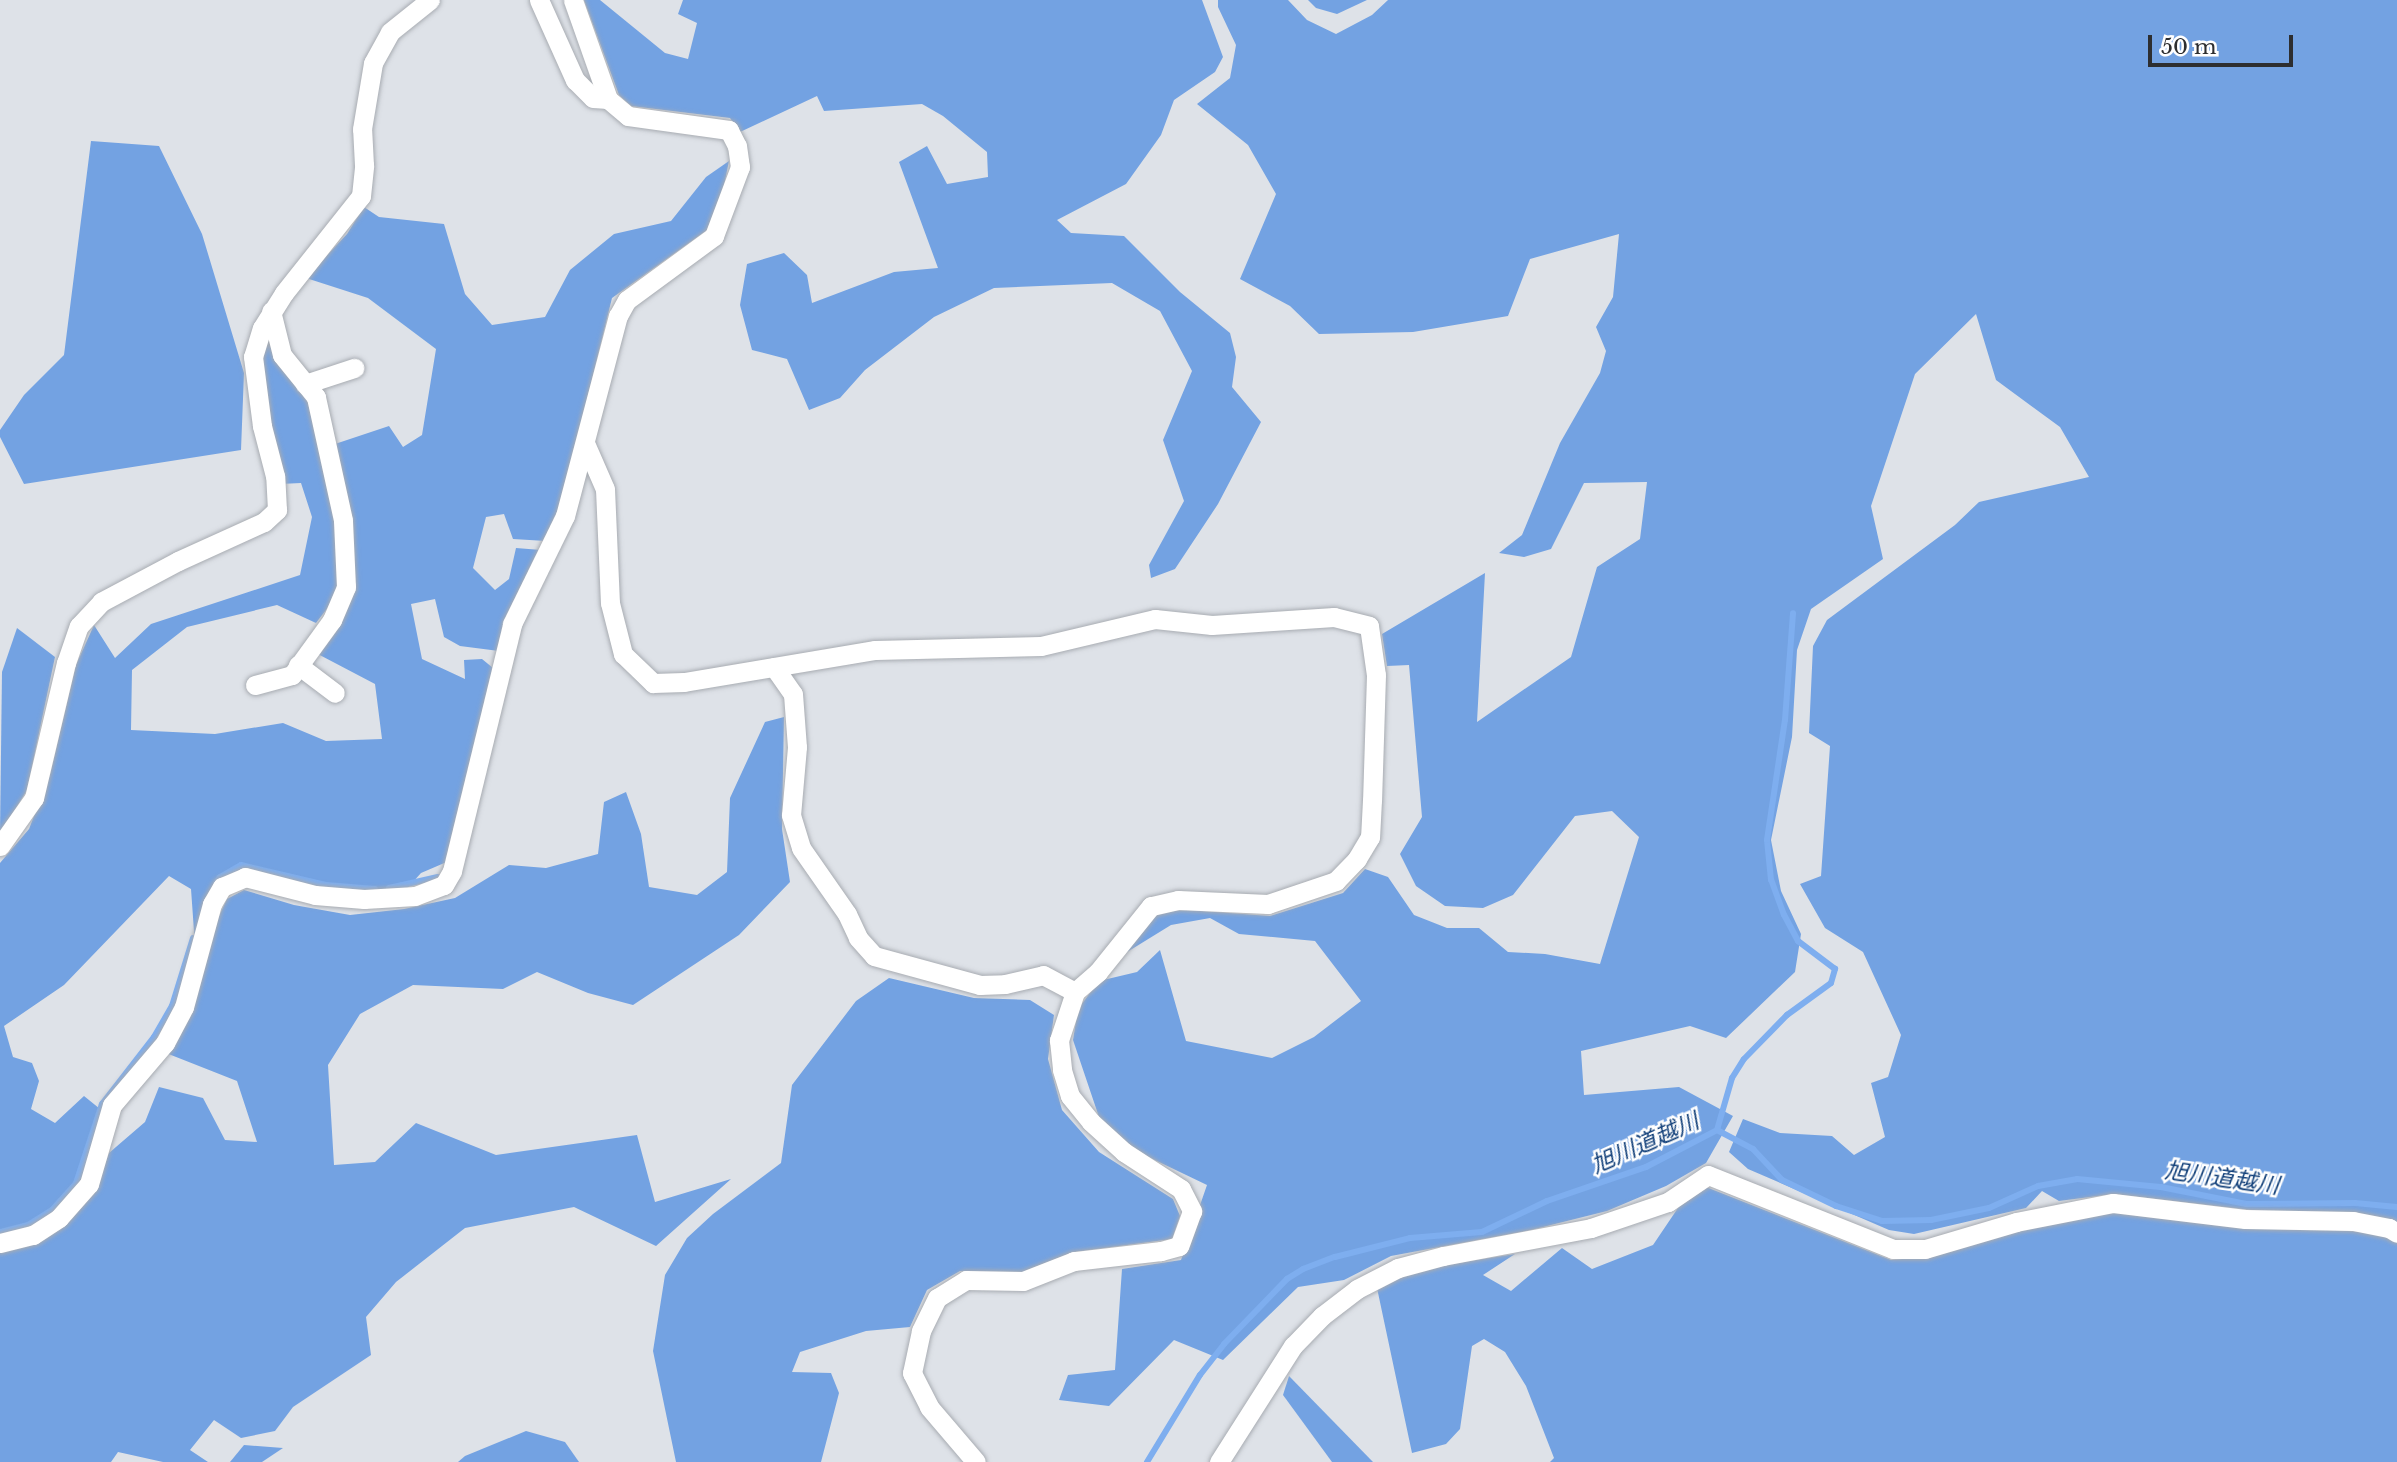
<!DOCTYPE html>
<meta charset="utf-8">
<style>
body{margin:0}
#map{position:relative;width:2397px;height:1462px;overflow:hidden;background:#dee2e8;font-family:"Libre Baskerville","Noto Sans JP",serif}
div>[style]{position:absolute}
.forest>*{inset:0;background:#73a2e2}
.stream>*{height:6px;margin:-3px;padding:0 3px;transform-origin:3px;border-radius:3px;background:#7eaeef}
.roads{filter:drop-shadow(0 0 2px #a8acb2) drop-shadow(0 0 2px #a8acb2)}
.street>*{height:19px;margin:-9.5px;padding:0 9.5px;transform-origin:9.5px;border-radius:9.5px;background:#fff}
span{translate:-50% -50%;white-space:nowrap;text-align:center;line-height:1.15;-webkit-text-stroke:5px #fff;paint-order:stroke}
.water-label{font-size:23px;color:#12407a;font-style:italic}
.scale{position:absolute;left:2148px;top:35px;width:145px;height:32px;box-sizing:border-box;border:4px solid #2d2e30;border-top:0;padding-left:9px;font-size:21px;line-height:24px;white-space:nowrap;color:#2d2e30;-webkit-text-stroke:5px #fff;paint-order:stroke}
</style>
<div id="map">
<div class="forest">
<i style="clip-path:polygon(584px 0,600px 0,665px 53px,688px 59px,697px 23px,678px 14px,683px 0,1202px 0,1223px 57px,1215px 72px,1174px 100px,1161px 135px,1126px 184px,1057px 220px,1071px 233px,1124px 236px,1180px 292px,1230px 333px,1236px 357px,1232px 387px,1261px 422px,1218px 504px,1175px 569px,1151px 578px,1149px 565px,1184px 501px,1163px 440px,1192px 371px,1160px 311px,1112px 283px,994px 288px,934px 317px,865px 370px,840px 398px,809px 410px,787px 359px,752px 350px,740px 305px,747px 264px,784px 253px,807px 275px,812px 303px,894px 272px,938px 268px,899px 162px,927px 146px,947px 184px,988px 177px,987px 152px,943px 116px,922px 104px,824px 111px,817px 96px,740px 132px,730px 118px,631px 106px,619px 95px)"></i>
<i style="clip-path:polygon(1218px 0,1288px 0,1307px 20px,1336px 34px,1372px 15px,1388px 0,2397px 0,2397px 1227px,2113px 1194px,2059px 1201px,2042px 1191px,2026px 1208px,1914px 1234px,1889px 1230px,1748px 1169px,1729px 1152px,1743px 1119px,1780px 1133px,1832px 1136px,1854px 1155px,1885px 1137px,1871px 1083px,1888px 1077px,1901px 1035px,1863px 952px,1825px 928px,1800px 884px,1821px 876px,1830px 746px,1809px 733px,1813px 646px,1827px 620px,1955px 525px,1979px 502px,2089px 477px,2060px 427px,1996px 380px,1976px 314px,1915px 374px,1871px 506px,1883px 559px,1811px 609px,1797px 650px,1792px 737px,1771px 840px,1781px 891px,1801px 934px,1795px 972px,1726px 1038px,1690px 1026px,1581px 1051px,1584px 1095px,1679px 1087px,1733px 1116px,1706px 1163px,1666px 1186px,1607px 1211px,1531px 1230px,1391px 1256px,1344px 1280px,1298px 1287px,1223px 1360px,1174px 1340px,1109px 1406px,1059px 1400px,1068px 1375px,1115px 1370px,1122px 1269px,1181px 1260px,1207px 1185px,1136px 1151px,1100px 1120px,1073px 1040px,1078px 1009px,1099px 981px,1137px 972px,1160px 950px,1186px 1041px,1272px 1058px,1314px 1037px,1361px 1001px,1315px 941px,1239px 934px,1210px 918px,1171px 925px,1119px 957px,1151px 920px,1160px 912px,1188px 910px,1270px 916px,1343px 893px,1365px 869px,1388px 877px,1414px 915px,1447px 928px,1479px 928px,1508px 952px,1545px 954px,1600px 964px,1639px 837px,1612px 811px,1575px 816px,1513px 895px,1483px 908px,1445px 906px,1416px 886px,1400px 854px,1422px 817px,1409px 665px,1387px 666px,1382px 634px,1485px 573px,1477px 722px,1571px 657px,1597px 567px,1640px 539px,1647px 482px,1584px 483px,1551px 549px,1524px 557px,1499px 553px,1522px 535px,1560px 443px,1600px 373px,1606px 351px,1596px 327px,1613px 297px,1619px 234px,1530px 259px,1508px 316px,1413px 332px,1319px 334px,1290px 306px,1240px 279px,1276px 194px,1248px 145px,1197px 104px,1230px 78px,1236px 45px,1218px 7px)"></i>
<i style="clip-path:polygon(1308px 0,1367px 0,1337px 14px,1316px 8px)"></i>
<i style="clip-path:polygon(91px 141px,159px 146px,202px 234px,244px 373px,241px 450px,24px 484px,0 437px,0 430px,24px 395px,64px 355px)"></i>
<i style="clip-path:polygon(729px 161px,721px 200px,707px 230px,612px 298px,559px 513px,546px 541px,513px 539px,504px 514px,486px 517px,473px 568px,495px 590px,509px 579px,516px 548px,541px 550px,499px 651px,460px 646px,444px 637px,435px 599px,411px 604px,422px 659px,465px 679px,464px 660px,482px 659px,493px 668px,449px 861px,421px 873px,403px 893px,221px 882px,195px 945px,191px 889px,169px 876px,64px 985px,4px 1026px,13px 1057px,32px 1063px,39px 1081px,31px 1109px,55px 1123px,84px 1096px,105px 1113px,87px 1181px,58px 1212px,29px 1230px,0 1237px,0 863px,29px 829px,50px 775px,76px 665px,94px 625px,115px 658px,151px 624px,300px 575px,312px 517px,301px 483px,280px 484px,260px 362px,269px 325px,307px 399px,334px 507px,340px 581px,336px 597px,316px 623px,277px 605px,187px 627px,132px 670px,131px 730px,215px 734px,283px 723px,326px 741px,382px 739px,375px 684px,314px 652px,354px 588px,332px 445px,389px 426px,403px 447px,422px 435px,436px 349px,368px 298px,306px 278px,347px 234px,364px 207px,379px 217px,444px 224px,465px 294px,492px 325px,545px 317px,570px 270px,614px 234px,671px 221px,706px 177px)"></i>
<i style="clip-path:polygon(17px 628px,55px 657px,27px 790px,0 834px,2px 672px)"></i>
<i style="clip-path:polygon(784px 717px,782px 829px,790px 882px,739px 935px,633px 1005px,588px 993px,537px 972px,503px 989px,413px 985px,360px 1014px,328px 1065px,334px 1165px,375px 1162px,416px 1123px,496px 1155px,637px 1135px,655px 1202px,731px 1179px,656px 1246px,574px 1207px,465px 1228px,396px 1282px,366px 1317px,371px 1355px,293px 1407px,275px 1431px,241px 1438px,214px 1420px,190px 1450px,208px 1462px,163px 1462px,118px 1452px,111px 1462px,0 1462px,0 1252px,33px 1244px,61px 1229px,94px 1194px,109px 1153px,145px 1122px,159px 1087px,203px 1098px,225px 1140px,257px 1142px,237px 1081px,166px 1053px,190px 1018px,214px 927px,227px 899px,244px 890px,294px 905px,350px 915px,404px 909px,455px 898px,509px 865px,546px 868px,598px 854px,604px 802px,626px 792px,641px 834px,649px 887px,697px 895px,727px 872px,730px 798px,765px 722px)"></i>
<i style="clip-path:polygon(889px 978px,974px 998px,1030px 1000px,1054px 1015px,1048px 1059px,1062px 1110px,1099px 1152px,1173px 1199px,1180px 1216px,1172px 1239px,1074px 1252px,1018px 1274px,960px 1271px,927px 1290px,910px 1327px,866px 1331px,800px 1352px,792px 1372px,831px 1373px,839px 1393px,821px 1462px,676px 1462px,653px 1351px,665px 1275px,687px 1238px,713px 1214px,781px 1163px,792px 1085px,856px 1001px)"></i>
<i style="clip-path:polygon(1706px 1187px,1891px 1260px,1925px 1257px,2027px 1227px,2113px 1212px,2385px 1234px,2397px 1243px,2397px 1462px,1550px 1462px,1554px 1458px,1526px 1386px,1505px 1352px,1484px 1339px,1472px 1346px,1460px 1429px,1446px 1444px,1412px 1453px,1377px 1288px,1419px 1269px,1515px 1254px,1483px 1275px,1511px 1291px,1562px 1248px,1592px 1269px,1653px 1245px,1680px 1205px)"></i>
<i style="clip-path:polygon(1289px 1376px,1373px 1462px,1332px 1462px,1283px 1395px)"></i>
<i style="clip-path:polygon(526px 1431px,565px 1442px,579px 1462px,458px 1462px,465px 1456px)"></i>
<i style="clip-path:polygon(244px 1445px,283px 1448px,262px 1462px,230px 1462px)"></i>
</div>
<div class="stream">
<i style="left:216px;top:883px;width:7px;rotate:-56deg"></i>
<i style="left:220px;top:877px;width:24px;rotate:-30deg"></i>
<i style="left:241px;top:865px;width:87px;rotate:13.2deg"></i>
<i style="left:326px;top:885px;width:49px;rotate:4.7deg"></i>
<i style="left:389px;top:888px;width:50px;rotate:-12.7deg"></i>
<i style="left:1717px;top:1130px;width:54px;rotate:-73.9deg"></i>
<i style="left:1732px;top:1078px;width:22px;rotate:-58deg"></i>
<i style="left:1744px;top:1059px;width:62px;rotate:-45.7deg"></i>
<i style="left:1787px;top:1015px;width:54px;rotate:-36deg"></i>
<i style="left:1831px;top:983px;width:15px;rotate:-74deg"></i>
<i style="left:1835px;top:969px;width:46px;rotate:-142.9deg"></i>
<i style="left:1798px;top:941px;width:30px;rotate:-118deg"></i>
<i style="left:1784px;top:915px;width:37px;rotate:-110deg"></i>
<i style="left:1771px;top:880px;width:40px;rotate:-95.7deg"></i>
<i style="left:1767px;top:840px;width:121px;rotate:-81.5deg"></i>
<i style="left:1785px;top:720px;width:107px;rotate:-85.7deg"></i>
<i style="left:0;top:1232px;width:29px;rotate:-14deg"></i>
<i style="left:28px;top:1225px;width:28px;rotate:-32deg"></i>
<i style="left:52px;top:1210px;width:36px;rotate:-48deg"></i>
<i style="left:76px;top:1183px;width:83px;rotate:-71.8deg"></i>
<i style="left:102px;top:1104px;width:85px;rotate:-52.2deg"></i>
<i style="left:154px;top:1037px;width:36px;rotate:-60deg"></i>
<i style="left:172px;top:1006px;width:71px;rotate:-72.8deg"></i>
<i style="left:1147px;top:1462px;width:102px;rotate:-58.7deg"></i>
<i style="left:1200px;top:1375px;width:39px;rotate:-52deg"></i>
<i style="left:1224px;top:1344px;width:91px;rotate:-45.9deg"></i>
<i style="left:1287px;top:1279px;width:19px;rotate:-32deg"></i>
<i style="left:1303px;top:1269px;width:34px;rotate:-21deg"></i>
<i style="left:1335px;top:1257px;width:77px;rotate:-14.2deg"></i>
<i style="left:1410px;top:1238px;width:72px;rotate:-4.8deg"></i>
<i style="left:1482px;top:1232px;width:72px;rotate:-25.5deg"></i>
<i style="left:1547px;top:1201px;width:105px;rotate:-19deg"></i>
<i style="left:1646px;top:1167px;width:80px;rotate:-27.5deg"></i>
<i style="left:1717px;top:1130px;width:41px;rotate:27.8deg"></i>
<i style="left:1753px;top:1149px;width:42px;rotate:46.9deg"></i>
<i style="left:1782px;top:1180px;width:60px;rotate:25.7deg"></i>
<i style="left:1836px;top:1206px;width:48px;rotate:18.1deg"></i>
<i style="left:1882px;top:1221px;width:49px;rotate:-1.2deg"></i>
<i style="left:1931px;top:1220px;width:59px;rotate:-11.7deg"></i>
<i style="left:1989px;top:1208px;width:54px;rotate:-24.2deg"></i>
<i style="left:2038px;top:1186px;width:40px;rotate:-10deg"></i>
<i style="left:2077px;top:1179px;width:84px;rotate:5.4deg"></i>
<i style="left:2161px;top:1187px;width:87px;rotate:11.3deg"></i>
<i style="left:2246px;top:1204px;width:109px;rotate:-0.5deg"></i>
<i style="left:2355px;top:1203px;width:42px;rotate:5.4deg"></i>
</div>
<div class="roads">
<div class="street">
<i style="left:539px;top:0;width:88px;rotate:65.8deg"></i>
<i style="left:575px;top:80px;width:25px;rotate:45deg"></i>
<i style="left:593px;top:98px;width:15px;rotate:4deg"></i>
<i style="left:305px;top:384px;width:52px;rotate:-18.1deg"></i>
<i style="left:585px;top:443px;width:50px;rotate:66.5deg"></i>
<i style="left:605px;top:489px;width:114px;rotate:87.5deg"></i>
<i style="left:610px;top:603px;width:53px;rotate:75.7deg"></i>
<i style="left:623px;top:654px;width:42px;rotate:44deg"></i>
<i style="left:653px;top:683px;width:31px;rotate:-2deg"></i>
<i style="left:684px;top:682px;width:194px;rotate:-9.5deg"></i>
<i style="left:875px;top:650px;width:166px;rotate:-1.4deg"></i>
<i style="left:1041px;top:646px;width:117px;rotate:-13.3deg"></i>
<i style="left:1155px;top:619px;width:57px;rotate:6deg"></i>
<i style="left:1212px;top:625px;width:122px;rotate:-3.8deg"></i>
<i style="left:1334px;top:617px;width:36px;rotate:14deg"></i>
<i style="left:1369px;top:626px;width:49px;rotate:81.9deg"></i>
<i style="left:1376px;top:675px;width:125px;rotate:91.8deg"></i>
<i style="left:1372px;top:800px;width:37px;rotate:93deg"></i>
<i style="left:1370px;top:837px;width:26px;rotate:121deg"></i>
<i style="left:1357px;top:859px;width:30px;rotate:134deg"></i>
<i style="left:1336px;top:881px;width:72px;rotate:161.3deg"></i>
<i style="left:1268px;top:904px;width:90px;rotate:-177.5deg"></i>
<i style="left:1178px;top:900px;width:28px;rotate:167deg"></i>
<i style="left:1151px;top:906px;width:85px;rotate:128.8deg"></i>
<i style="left:1098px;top:972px;width:30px;rotate:139deg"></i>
<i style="left:1075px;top:992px;width:51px;rotate:108.4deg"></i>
<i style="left:1059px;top:1040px;width:30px;rotate:84deg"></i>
<i style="left:1062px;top:1070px;width:27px;rotate:73deg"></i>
<i style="left:1070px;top:1096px;width:33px;rotate:51deg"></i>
<i style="left:1091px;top:1122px;width:45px;rotate:42.3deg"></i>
<i style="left:1124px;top:1152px;width:68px;rotate:33deg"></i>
<i style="left:1181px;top:1189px;width:25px;rotate:63deg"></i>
<i style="left:1192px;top:1211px;width:37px;rotate:110deg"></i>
<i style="left:1179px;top:1246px;width:19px;rotate:164deg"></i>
<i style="left:1161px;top:1251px;width:88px;rotate:173.4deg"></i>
<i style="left:1074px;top:1261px;width:55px;rotate:158.6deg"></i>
<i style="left:1023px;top:1281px;width:57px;rotate:-179deg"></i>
<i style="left:966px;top:1280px;width:34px;rotate:148deg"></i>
<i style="left:937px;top:1298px;width:37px;rotate:116deg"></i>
<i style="left:921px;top:1331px;width:43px;rotate:102.1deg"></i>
<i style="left:912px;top:1373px;width:38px;rotate:63deg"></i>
<i style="left:929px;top:1407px;width:72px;rotate:49.5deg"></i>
<i style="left:298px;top:665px;width:46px;rotate:37.1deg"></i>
<i style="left:774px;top:667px;width:33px;rotate:55deg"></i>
<i style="left:793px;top:694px;width:53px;rotate:85.7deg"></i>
<i style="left:797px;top:747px;width:68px;rotate:95deg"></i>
<i style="left:791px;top:815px;width:34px;rotate:73deg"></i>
<i style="left:801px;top:848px;width:80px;rotate:55.1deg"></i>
<i style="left:847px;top:914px;width:26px;rotate:65deg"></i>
<i style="left:858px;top:938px;width:24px;rotate:48deg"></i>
<i style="left:874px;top:956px;width:110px;rotate:15.3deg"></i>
<i style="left:980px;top:985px;width:25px;rotate:-2deg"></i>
<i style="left:1005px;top:984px;width:39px;rotate:-13deg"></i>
<i style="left:1043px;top:975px;width:36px;rotate:28deg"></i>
<i style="left:255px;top:685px;width:38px;rotate:-15deg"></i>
<i style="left:292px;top:675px;width:68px;rotate:-54deg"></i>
<i style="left:332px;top:620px;width:36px;rotate:-67deg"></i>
<i style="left:346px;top:587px;width:67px;rotate:-92.6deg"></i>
<i style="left:343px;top:520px;width:126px;rotate:-102.4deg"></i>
<i style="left:316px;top:397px;width:54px;rotate:-129deg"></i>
<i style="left:282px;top:355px;width:45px;rotate:-104deg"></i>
<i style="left:0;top:846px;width:59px;rotate:-54.7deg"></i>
<i style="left:34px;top:798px;width:139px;rotate:-76.7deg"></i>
<i style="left:66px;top:663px;width:39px;rotate:-71deg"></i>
<i style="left:79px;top:626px;width:33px;rotate:-47deg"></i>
<i style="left:101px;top:602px;width:87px;rotate:-28deg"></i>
<i style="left:178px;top:561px;width:94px;rotate:-24.4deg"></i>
<i style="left:264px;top:522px;width:18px;rotate:-43deg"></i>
<i style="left:277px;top:510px;width:34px;rotate:-93deg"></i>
<i style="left:275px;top:476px;width:52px;rotate:-104.6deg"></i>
<i style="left:262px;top:426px;width:70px;rotate:-97.4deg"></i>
<i style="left:253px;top:357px;width:30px;rotate:-73deg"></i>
<i style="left:262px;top:328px;width:41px;rotate:-57.8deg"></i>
<i style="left:284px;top:293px;width:124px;rotate:-51.6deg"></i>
<i style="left:361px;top:196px;width:31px;rotate:-84deg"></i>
<i style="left:364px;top:165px;width:36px;rotate:-93deg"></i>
<i style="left:362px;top:129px;width:67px;rotate:-80.5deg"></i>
<i style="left:373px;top:63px;width:35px;rotate:-61deg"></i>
<i style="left:390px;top:32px;width:51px;rotate:-38.7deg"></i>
<i style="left:0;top:1243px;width:34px;rotate:-14deg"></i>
<i style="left:33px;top:1235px;width:31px;rotate:-33deg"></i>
<i style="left:59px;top:1218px;width:45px;rotate:-48.6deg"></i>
<i style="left:89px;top:1184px;width:82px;rotate:-73.8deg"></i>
<i style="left:112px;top:1105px;width:82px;rotate:-49.5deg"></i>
<i style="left:165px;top:1043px;width:41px;rotate:-62.2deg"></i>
<i style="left:184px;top:1007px;width:107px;rotate:-74.8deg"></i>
<i style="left:212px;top:904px;width:20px;rotate:-60deg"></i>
<i style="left:222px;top:887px;width:25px;rotate:-23deg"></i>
<i style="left:245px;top:877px;width:72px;rotate:14.4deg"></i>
<i style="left:315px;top:895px;width:49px;rotate:4.7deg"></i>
<i style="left:364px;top:899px;width:51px;rotate:-3.4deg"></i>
<i style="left:415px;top:896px;width:31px;rotate:-21deg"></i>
<i style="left:444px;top:885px;width:16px;rotate:-60deg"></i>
<i style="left:452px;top:871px;width:254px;rotate:-76.3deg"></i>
<i style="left:512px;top:624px;width:120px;rotate:-63.9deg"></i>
<i style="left:565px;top:516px;width:207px;rotate:-75.2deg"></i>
<i style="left:618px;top:316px;width:18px;rotate:-61deg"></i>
<i style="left:627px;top:300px;width:108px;rotate:-36.3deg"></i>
<i style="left:714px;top:236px;width:74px;rotate:-69.4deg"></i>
<i style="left:740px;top:167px;width:21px;rotate:-98deg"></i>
<i style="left:737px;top:146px;width:18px;rotate:-117deg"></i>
<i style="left:729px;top:130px;width:102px;rotate:-172.1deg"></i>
<i style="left:628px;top:116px;width:26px;rotate:-140deg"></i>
<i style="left:608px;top:99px;width:105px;rotate:-109.5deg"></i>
<i style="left:1219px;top:1462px;width:138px;rotate:-57.5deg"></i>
<i style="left:1293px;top:1346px;width:42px;rotate:-46deg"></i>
<i style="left:1322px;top:1316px;width:44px;rotate:-37.6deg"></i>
<i style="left:1357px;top:1289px;width:46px;rotate:-27.1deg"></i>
<i style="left:1398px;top:1268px;width:47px;rotate:-14.9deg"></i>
<i style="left:1443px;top:1256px;width:151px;rotate:-10.7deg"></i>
<i style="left:1591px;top:1228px;width:81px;rotate:-18.7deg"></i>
<i style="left:1668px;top:1202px;width:48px;rotate:-34deg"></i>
<i style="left:1708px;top:1175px;width:199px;rotate:21.8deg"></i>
<i style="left:1893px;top:1249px;width:32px"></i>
<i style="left:1925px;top:1249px;width:95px;rotate:-16.5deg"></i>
<i style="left:2016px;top:1222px;width:99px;rotate:-11.1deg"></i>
<i style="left:2113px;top:1203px;width:133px;rotate:6.9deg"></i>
<i style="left:2245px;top:1219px;width:108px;rotate:1.1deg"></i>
<i style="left:2353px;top:1221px;width:37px;rotate:11deg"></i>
<i style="left:2389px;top:1228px;width:9px;rotate:32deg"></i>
</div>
</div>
<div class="water-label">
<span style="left:1645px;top:1143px;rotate:-24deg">旭川道越川</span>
<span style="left:2222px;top:1178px;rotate:8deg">旭川道越川</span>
</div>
<div class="scale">50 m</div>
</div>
